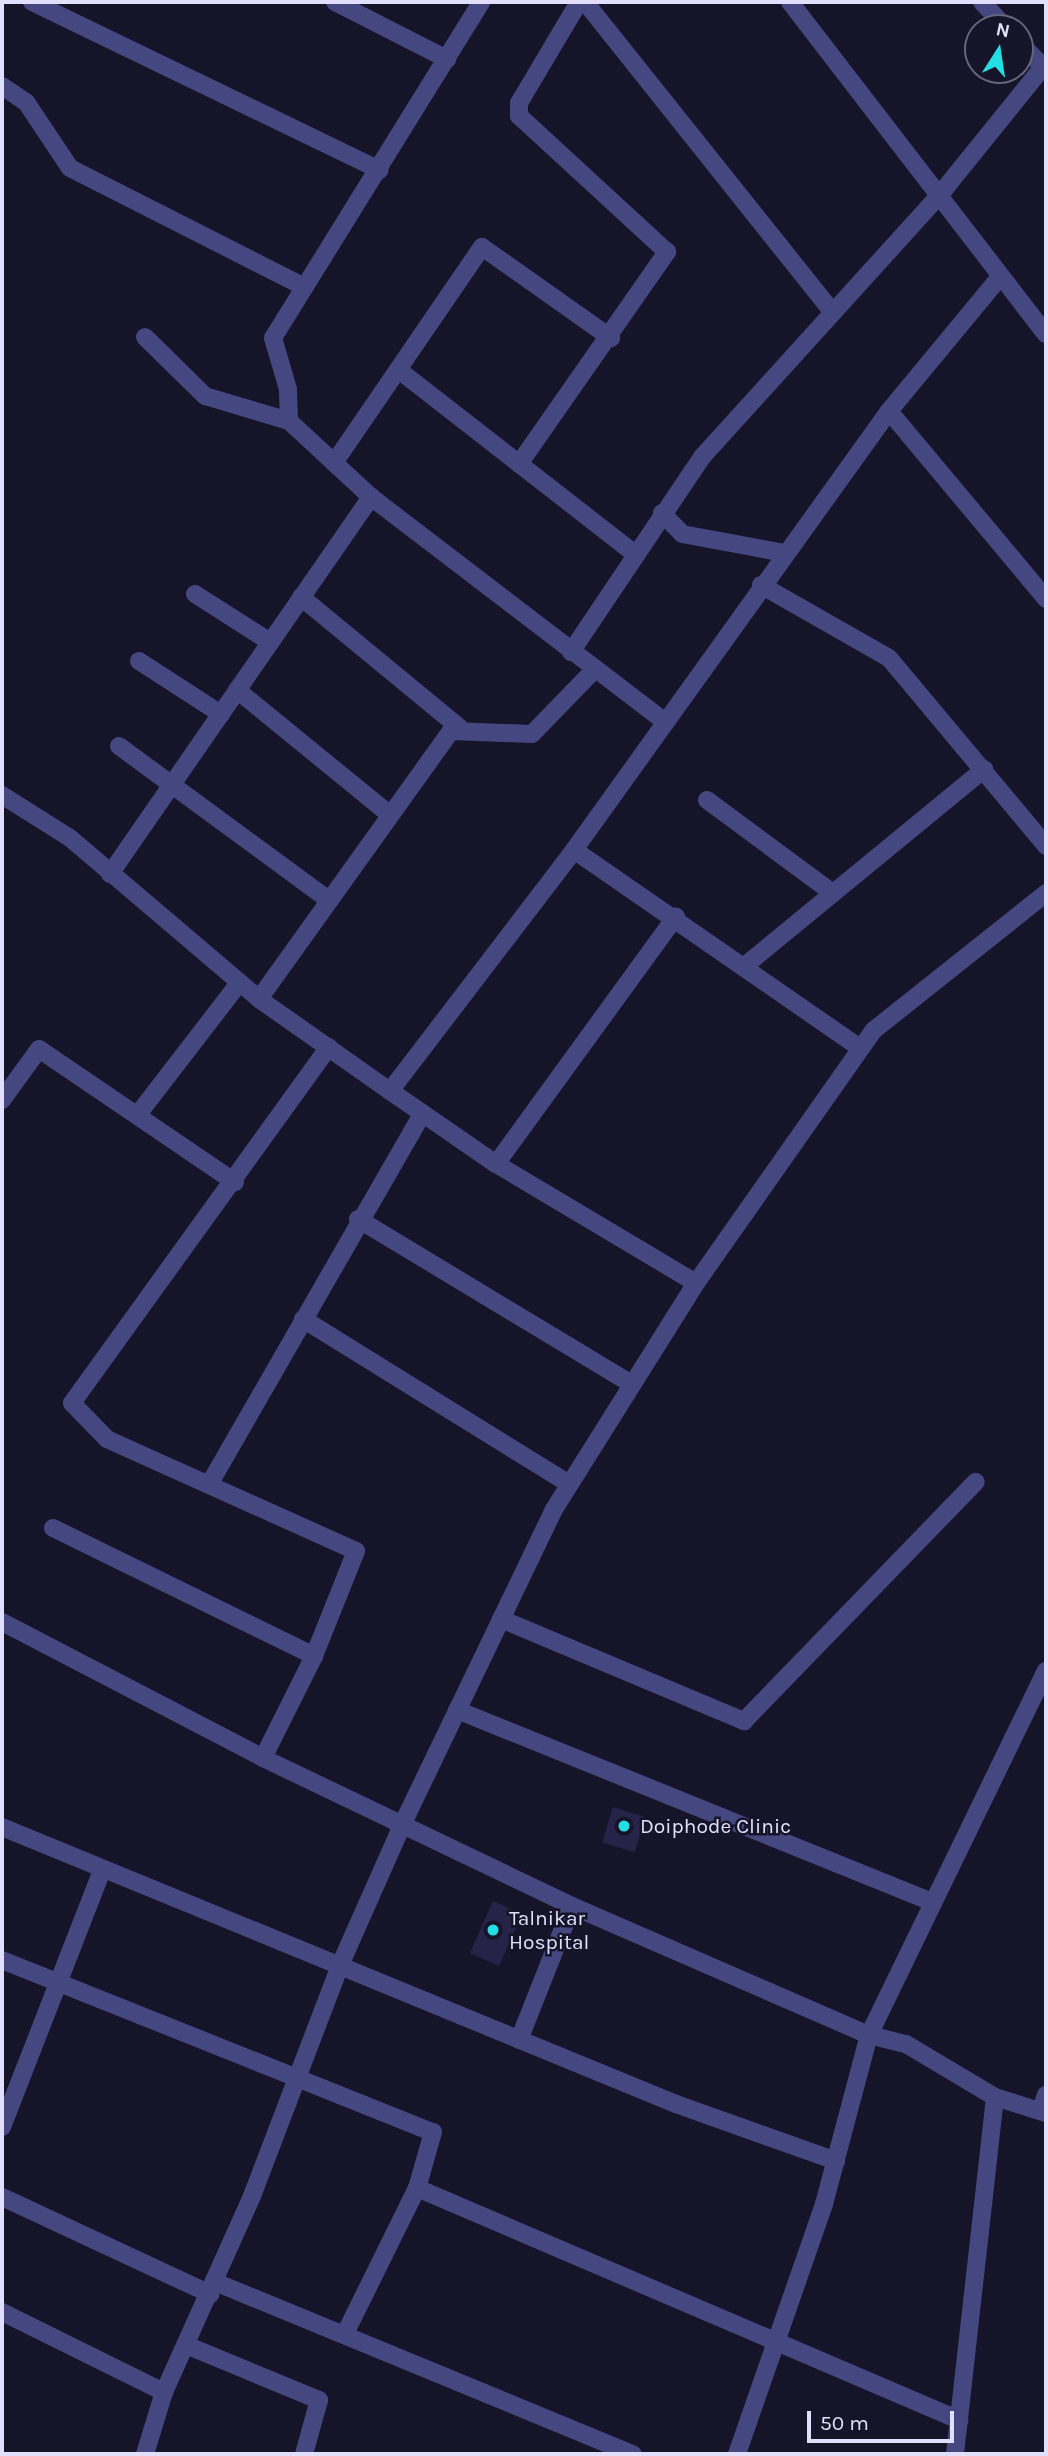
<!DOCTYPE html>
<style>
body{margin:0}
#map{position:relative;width:1048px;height:2456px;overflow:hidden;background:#161428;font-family:Karla,sans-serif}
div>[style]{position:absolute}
.building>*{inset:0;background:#272247;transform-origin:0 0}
.minor>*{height:18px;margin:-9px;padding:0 9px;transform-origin:9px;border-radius:9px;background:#454781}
.dots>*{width:19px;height:19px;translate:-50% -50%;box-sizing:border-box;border:4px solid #161428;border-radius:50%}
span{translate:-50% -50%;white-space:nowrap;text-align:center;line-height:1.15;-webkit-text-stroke:5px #161428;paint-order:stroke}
.poi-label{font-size:21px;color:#e1dffb}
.left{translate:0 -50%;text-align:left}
.frame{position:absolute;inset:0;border:4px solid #e1dffb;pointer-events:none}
.north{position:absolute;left:964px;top:14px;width:70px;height:70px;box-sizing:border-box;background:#161428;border:2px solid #67657c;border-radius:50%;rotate:12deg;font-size:19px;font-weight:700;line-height:28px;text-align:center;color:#e1dffb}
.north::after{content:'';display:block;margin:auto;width:24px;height:32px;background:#23dee3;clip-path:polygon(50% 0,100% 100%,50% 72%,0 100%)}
.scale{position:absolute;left:807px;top:2411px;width:147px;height:32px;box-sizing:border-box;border:4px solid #e1dffb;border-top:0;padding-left:9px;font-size:21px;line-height:24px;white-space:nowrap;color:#e1dffb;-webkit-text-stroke:5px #161428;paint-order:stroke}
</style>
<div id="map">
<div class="building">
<i style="left:613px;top:1807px;width:34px;height:37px;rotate:17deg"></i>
<i style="left:493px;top:1901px;width:32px;height:57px;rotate:24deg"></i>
</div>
<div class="minor">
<i style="left:32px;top:2px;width:386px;rotate:25.8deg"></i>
<i style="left:335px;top:2px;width:126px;rotate:27deg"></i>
<i style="left:585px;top:2px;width:394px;rotate:51.4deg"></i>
<i style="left:790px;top:2px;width:419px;rotate:52.4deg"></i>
<i style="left:982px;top:2px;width:35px;rotate:47deg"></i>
<i style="left:1020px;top:43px;width:33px;rotate:46deg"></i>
<i style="left:2px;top:86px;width:29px;rotate:34deg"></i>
<i style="left:26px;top:102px;width:79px;rotate:56.3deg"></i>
<i style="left:70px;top:168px;width:263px;rotate:26.9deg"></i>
<i style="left:145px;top:337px;width:84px;rotate:44.5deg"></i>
<i style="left:205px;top:396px;width:88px;rotate:16.6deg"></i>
<i style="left:289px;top:421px;width:112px;rotate:42.8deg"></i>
<i style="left:371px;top:497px;width:369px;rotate:37.4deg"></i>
<i style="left:400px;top:371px;width:298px;rotate:37.9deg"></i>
<i style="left:889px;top:411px;width:245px;rotate:50.1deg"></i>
<i style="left:289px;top:421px;width:32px;rotate:-92deg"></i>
<i style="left:288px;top:389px;width:53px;rotate:-106.4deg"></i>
<i style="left:273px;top:338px;width:395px;rotate:-58.2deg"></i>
<i style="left:334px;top:463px;width:262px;rotate:-55.6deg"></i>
<i style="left:482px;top:247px;width:158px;rotate:35.2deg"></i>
<i style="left:519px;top:464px;width:259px;rotate:-55.1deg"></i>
<i style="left:667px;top:252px;width:201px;rotate:-137.4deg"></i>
<i style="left:519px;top:116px;width:13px;rotate:-90deg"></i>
<i style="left:519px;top:103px;width:117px;rotate:-59.3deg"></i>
<i style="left:662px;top:513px;width:29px;rotate:46deg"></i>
<i style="left:682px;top:534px;width:105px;rotate:10.5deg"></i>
<i style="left:761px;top:585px;width:147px;rotate:29.7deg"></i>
<i style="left:889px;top:658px;width:245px;rotate:50.1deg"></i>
<i style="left:195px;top:594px;width:89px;rotate:32.6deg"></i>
<i style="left:301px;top:597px;width:206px;rotate:39.5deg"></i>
<i style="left:571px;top:652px;width:235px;rotate:-56.1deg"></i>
<i style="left:702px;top:457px;width:351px;rotate:-47.8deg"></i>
<i style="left:938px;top:197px;width:172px;rotate:-51.1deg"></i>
<i style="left:139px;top:661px;width:98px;rotate:32.9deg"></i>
<i style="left:237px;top:690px;width:195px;rotate:39.2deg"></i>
<i style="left:119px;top:746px;width:258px;rotate:36.3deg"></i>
<i style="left:2px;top:795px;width:80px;rotate:32.3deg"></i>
<i style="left:70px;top:838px;width:248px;rotate:40.4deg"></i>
<i style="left:259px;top:999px;width:160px;rotate:35.1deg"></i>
<i style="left:390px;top:1091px;width:303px;rotate:-52.6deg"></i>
<i style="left:574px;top:850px;width:540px;rotate:-54.34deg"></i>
<i style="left:889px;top:411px;width:174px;rotate:-50.4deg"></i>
<i style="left:707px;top:800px;width:153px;rotate:36.5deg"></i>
<i style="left:574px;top:850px;width:346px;rotate:34.7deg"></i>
<i style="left:110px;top:874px;width:459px;rotate:-55.3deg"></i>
<i style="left:747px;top:964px;width:307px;rotate:-39.4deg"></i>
<i style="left:259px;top:999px;width:330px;rotate:-54.4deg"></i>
<i style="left:451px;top:731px;width:81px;rotate:2.1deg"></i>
<i style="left:532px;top:734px;width:91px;rotate:-45.9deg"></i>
<i style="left:2px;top:1100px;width:63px;rotate:-54deg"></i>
<i style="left:39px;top:1049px;width:237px;rotate:34.2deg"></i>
<i style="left:139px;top:1113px;width:164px;rotate:-52.4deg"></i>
<i style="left:496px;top:1164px;width:306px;rotate:-54deg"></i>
<i style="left:358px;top:1219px;width:320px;rotate:31.1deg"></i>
<i style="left:696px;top:1283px;width:309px;rotate:-54.9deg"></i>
<i style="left:874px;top:1030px;width:220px;rotate:-38.5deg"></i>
<i style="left:303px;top:1319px;width:313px;rotate:31.8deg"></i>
<i style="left:210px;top:1483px;width:426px;rotate:-60.1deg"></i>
<i style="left:53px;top:1528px;width:291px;rotate:26.1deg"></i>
<i style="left:501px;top:1619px;width:264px;rotate:22.8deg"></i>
<i style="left:744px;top:1721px;width:333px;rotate:-45.9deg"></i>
<i style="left:2px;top:1622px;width:294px;rotate:27.5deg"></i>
<i style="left:263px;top:1758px;width:343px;rotate:25.6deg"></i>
<i style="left:572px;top:1906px;width:324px;rotate:23.5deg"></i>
<i style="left:869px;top:2035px;width:38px;rotate:14deg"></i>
<i style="left:906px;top:2044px;width:104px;rotate:30.8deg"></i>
<i style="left:995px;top:2097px;width:53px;rotate:17.4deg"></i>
<i style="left:457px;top:1710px;width:512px;rotate:22.01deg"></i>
<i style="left:263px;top:1758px;width:114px;rotate:-63.4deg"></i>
<i style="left:314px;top:1656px;width:113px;rotate:-68.2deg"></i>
<i style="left:356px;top:1551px;width:273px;rotate:-155.8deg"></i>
<i style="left:107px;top:1439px;width:50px;rotate:-134.2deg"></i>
<i style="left:72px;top:1403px;width:439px;rotate:-54.2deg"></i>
<i style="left:2px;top:1827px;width:729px;rotate:22.34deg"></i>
<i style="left:676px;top:2104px;width:170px;rotate:19.6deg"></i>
<i style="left:2px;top:1960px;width:464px;rotate:21.8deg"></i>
<i style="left:433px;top:2132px;width:58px;rotate:105.9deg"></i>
<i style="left:417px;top:2188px;width:163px;rotate:116.3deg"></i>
<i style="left:519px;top:2040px;width:144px;rotate:-68.4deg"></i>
<i style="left:1041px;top:2111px;width:17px;rotate:-73deg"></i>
<i style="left:2px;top:2127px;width:276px;rotate:-68.7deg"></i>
<i style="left:417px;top:2188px;width:590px;rotate:23.17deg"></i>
<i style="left:2px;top:2197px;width:230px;rotate:25deg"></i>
<i style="left:215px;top:2282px;width:452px;rotate:22.4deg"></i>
<i style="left:2px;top:2312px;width:181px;rotate:26.3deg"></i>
<i style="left:186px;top:2345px;width:144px;rotate:22.5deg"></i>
<i style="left:319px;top:2400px;width:56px;rotate:105.5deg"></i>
<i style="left:145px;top:2454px;width:65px;rotate:-73deg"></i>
<i style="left:164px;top:2392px;width:215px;rotate:-65.8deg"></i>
<i style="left:252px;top:2196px;width:249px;rotate:-69.1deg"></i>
<i style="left:341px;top:1963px;width:155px;rotate:-66.1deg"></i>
<i style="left:404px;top:1821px;width:344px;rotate:-64.3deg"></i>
<i style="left:553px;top:1511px;width:269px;rotate:-57.9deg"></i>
<i style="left:696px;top:1283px;width:233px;rotate:-149.2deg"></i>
<i style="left:496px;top:1164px;width:129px;rotate:-145.4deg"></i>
<i style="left:737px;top:2454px;width:265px;rotate:-70.8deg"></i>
<i style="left:824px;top:2204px;width:175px;rotate:-75.1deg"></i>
<i style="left:869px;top:2035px;width:405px;rotate:-64.1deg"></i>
<i style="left:955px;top:2454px;width:359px;rotate:-83.6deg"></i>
</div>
<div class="dots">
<i style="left:624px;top:1826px;background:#23dee3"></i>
<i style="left:493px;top:1930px;background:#23dee3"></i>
</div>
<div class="poi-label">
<span class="left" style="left:640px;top:1826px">Doiphode Clinic</span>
<span class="left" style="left:509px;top:1930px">Talnikar<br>Hospital</span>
</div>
<div class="frame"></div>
<div class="north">N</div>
<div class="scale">50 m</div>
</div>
